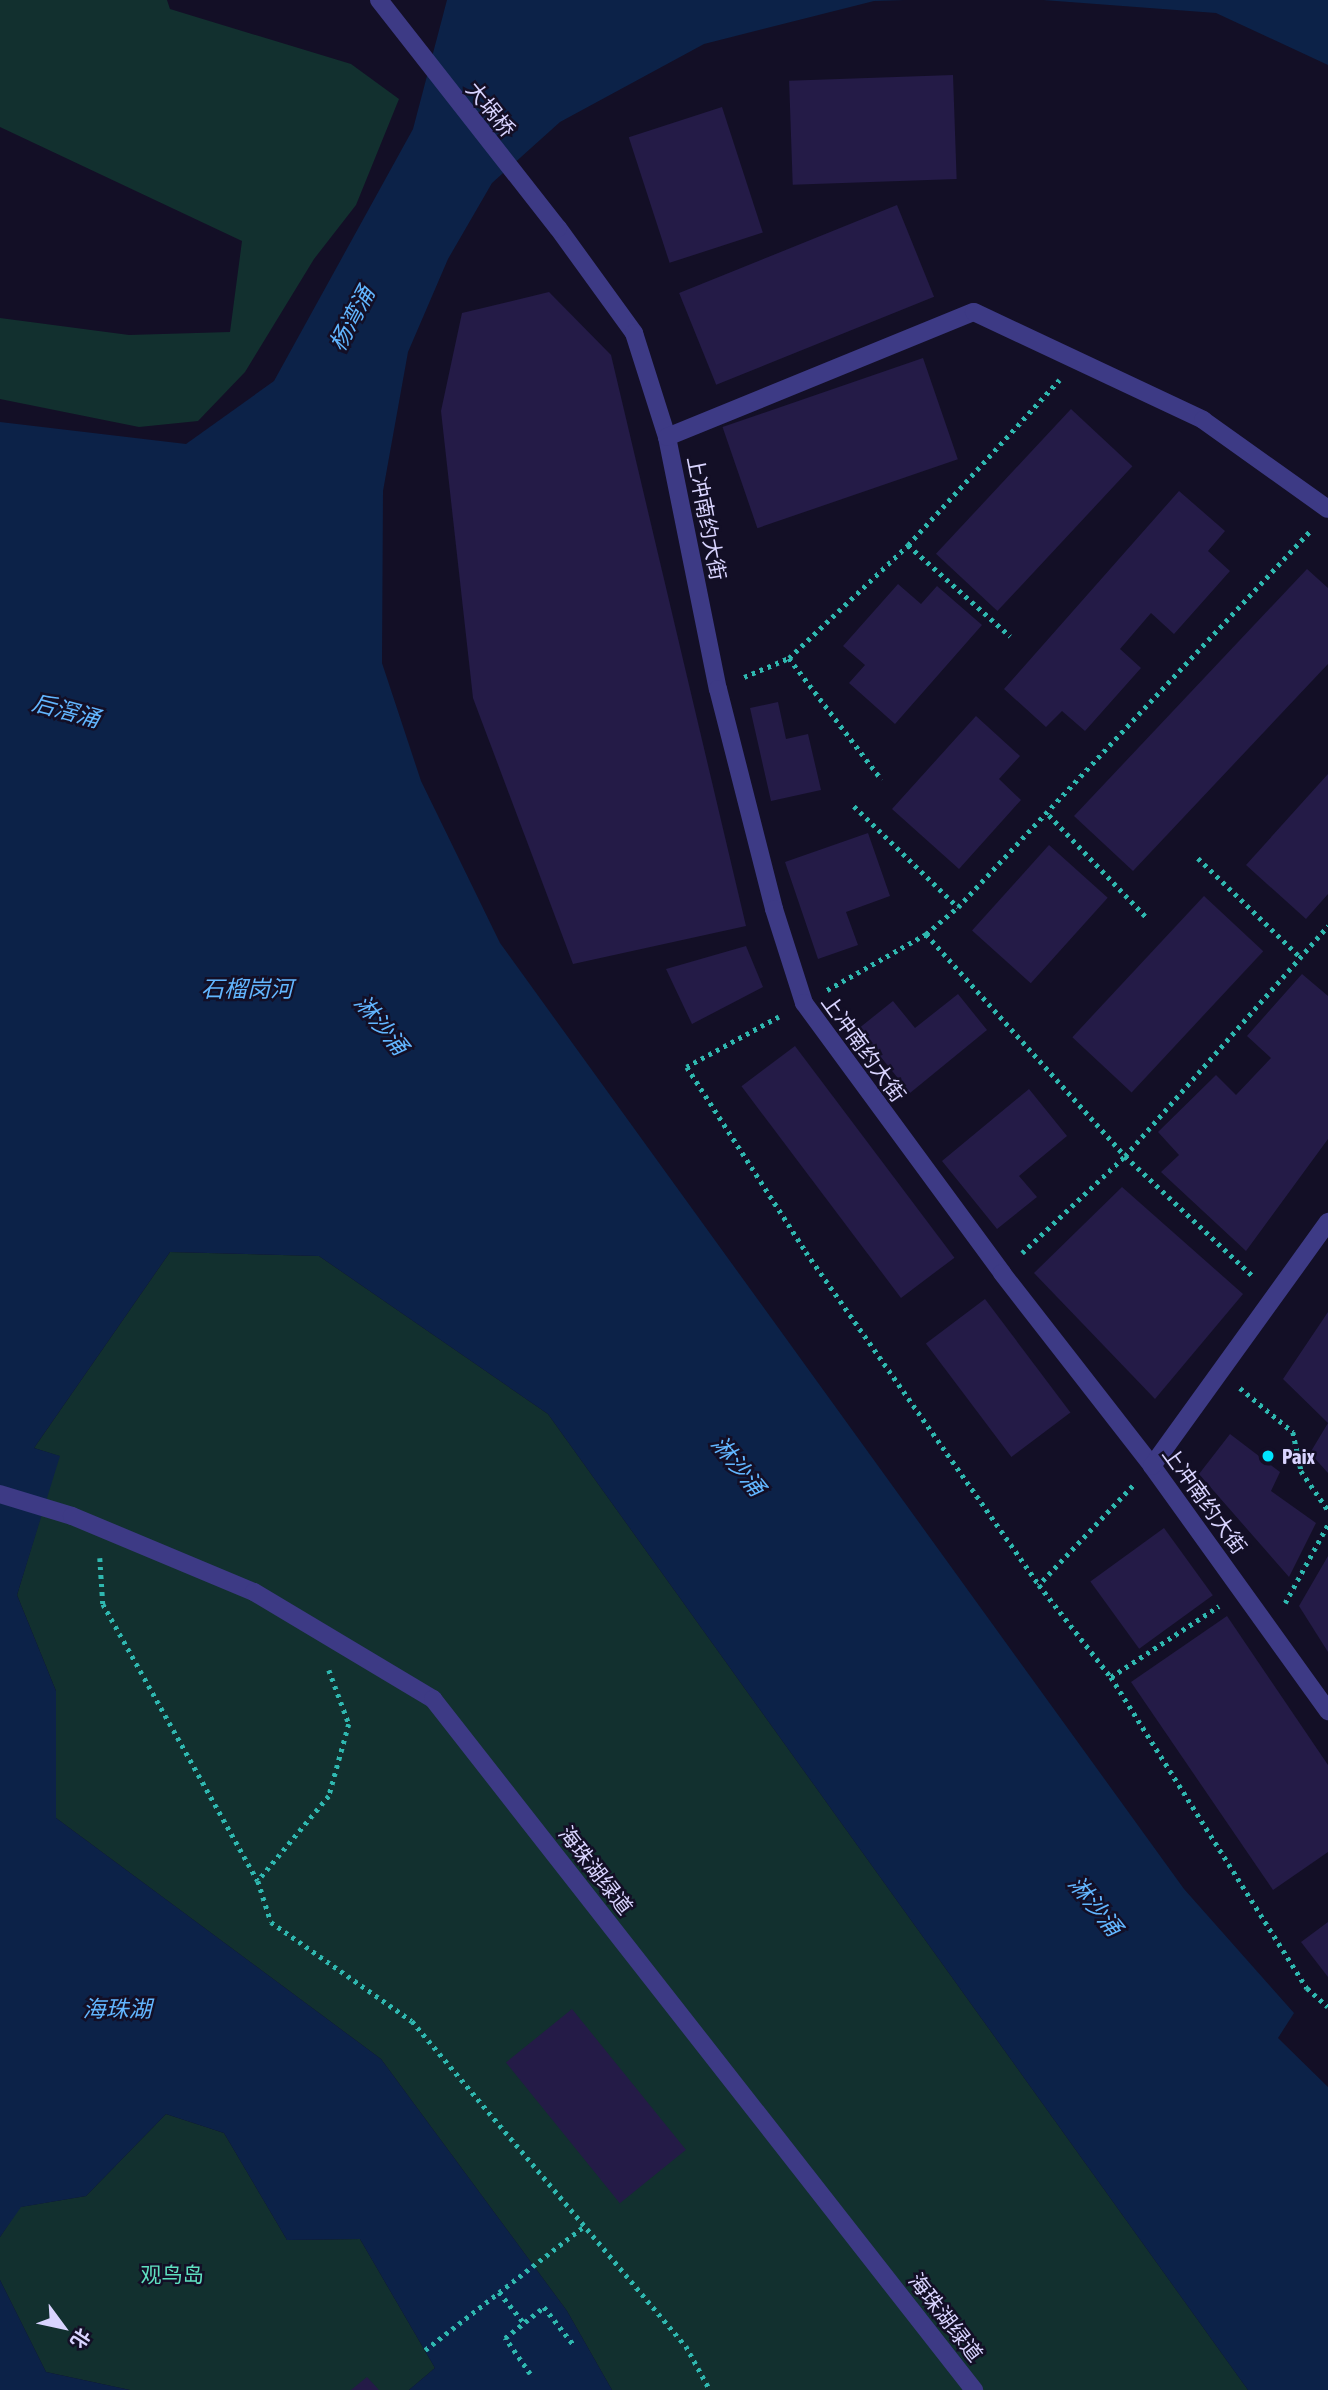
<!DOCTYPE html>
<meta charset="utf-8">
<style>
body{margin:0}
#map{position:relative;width:1328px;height:2390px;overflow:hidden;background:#130f26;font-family:"Asap Condensed","Noto Sans SC",sans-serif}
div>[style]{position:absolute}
.green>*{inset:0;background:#12302f}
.water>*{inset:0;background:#0c2248}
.building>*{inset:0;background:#241b47;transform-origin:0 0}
.path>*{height:4.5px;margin-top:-2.25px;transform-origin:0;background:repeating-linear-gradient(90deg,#2fb8b0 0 3.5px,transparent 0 8.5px)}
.lane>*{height:18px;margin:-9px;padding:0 9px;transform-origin:9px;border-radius:9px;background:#3d3a85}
.street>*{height:18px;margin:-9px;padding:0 9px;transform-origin:9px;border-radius:9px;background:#3d3a85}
.dots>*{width:19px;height:19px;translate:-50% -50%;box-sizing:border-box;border:4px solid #130f26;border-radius:50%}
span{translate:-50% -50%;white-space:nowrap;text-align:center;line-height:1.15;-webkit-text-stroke:5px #130f26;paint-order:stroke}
.street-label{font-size:21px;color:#d9d4ff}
.poi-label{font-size:21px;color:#d9d4ff;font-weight:700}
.left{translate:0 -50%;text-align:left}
.park-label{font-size:21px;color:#5fe0c0}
.water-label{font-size:23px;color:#62b6ff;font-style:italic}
.north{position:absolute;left:28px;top:2292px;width:70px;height:70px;-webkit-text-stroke:5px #130f26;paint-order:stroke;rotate:123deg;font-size:19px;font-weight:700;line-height:28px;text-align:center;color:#d9d4ff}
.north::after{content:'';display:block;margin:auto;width:24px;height:32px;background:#d9d4ff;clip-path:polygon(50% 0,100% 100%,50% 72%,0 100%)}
</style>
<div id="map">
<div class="green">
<i style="clip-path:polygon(0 0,167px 0,170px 9px,351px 64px,399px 99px,356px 205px,314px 259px,245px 372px,198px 421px,139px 427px,0 399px,0 318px,129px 335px,230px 332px,242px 241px,0 127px)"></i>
<i style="clip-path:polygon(170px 1252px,319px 1256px,548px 1414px,1248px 2390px,612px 2390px,567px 2311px,381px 2059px,56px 1818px,56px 1691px,17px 1595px,59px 1456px,34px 1448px)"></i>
<i style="clip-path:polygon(166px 2114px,224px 2133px,287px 2240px,360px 2239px,435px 2368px,409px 2390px,130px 2390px,46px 2372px,0 2280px,0 2237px,20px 2207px,86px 2196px)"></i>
</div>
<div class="water">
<i style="clip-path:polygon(447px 0,905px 0,874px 1px,704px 44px,560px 122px,492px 183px,448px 259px,408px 352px,383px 491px,382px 663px,421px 781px,500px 943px,1184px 1889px,1294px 2013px,1278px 2038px,1328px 2087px,1328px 2390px,1248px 2390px,548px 1414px,319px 1256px,170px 1252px,34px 1448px,60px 1456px,17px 1595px,56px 1691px,56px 1818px,381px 2059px,567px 2311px,612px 2390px,409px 2390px,435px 2368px,360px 2239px,287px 2240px,224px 2133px,166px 2114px,86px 2196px,21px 2207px,0 2237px,0 422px,186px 444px,274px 381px,413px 129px)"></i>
<i style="clip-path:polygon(1043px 0,1328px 0,1328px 65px,1216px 13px)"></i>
<i style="clip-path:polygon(0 2280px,46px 2372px,130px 2390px,0 2390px)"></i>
</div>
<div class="building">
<i style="left:953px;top:75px;width:104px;height:164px;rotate:88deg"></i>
<i style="left:722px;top:107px;width:132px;height:98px;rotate:72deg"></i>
<i style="left:897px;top:205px;width:99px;height:235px;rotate:68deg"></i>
<i style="clip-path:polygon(549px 292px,611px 355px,746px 926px,573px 964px,473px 698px,441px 411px,462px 313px)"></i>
<i style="left:923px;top:358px;width:107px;height:212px;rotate:71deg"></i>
<i style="left:1071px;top:409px;width:84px;height:198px;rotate:43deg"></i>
<i style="clip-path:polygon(1179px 491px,1225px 531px,1208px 551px,1230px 571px,1174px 634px,1151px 613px,1120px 649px,1141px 668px,1085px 731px,1062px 711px,1046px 727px,1004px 689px)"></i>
<i style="clip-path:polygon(1307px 569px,1328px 588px,1328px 664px,1133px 871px,1074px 816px)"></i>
<i style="clip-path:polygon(898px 584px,921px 604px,937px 586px,982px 625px,895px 724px,849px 683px,865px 665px,843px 646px)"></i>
<i style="clip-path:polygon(778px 702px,786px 739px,808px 734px,821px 790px,771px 801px,750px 708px)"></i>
<i style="clip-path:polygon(976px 716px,1020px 756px,999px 779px,1021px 800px,959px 869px,892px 809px)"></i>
<i style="clip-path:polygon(1328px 774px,1328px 894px,1306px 919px,1246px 865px)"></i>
<i style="clip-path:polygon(868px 833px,890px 896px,846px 912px,858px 945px,818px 959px,785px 862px)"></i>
<i style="left:1049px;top:845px;width:79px;height:115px;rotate:42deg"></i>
<i style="left:1204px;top:896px;width:81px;height:193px;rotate:43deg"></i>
<i style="clip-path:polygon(746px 946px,763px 987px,692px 1024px,666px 969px)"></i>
<i style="clip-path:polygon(1302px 974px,1328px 996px,1328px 1139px,1246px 1251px,1161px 1172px,1179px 1155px,1158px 1132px,1216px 1075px,1236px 1095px,1271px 1058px,1247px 1036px)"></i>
<i style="clip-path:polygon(958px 994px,987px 1030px,910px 1093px,858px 1029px,893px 1001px,915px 1028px)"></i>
<i style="left:795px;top:1046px;width:265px;height:67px;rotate:53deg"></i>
<i style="clip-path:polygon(1029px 1089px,1067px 1136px,1019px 1176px,1037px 1197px,997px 1229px,942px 1161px)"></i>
<i style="clip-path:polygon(1122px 1187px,1243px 1294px,1155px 1399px,1034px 1273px)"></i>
<i style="left:985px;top:1299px;width:142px;height:74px;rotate:53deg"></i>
<i style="clip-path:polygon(1328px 1312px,1328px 1473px,1310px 1453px,1328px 1423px,1283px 1379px)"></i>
<i style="clip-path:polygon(1230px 1434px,1280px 1472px,1271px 1491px,1316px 1523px,1289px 1577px,1199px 1474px)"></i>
<i style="left:1164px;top:1528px;width:83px;height:91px;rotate:54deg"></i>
<i style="clip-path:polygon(1328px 1556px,1328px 1652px,1299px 1606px)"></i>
<i style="clip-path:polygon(1227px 1616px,1328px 1765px,1328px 1852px,1273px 1890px,1131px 1682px)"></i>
<i style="clip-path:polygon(1328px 1922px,1328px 1977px,1301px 1942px)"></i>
<i style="left:572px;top:2009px;width:181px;height:85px;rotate:51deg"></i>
<i style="clip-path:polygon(367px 2377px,379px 2390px,351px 2390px)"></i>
</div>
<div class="path">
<i style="left:908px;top:545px;width:137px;rotate:41.7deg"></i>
<i style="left:789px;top:658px;width:153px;rotate:52.7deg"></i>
<i style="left:744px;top:677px;width:49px;rotate:-22.9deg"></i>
<i style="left:789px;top:658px;width:164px;rotate:-43.5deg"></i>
<i style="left:908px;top:545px;width:224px;rotate:-47.5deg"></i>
<i style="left:854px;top:806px;width:145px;rotate:44.2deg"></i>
<i style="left:1049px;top:815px;width:141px;rotate:46.4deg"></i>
<i style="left:1198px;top:858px;width:141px;rotate:44.1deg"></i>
<i style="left:926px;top:934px;width:298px;rotate:48.1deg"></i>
<i style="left:1125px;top:1156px;width:178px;rotate:43.2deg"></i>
<i style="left:827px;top:990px;width:114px;rotate:-29.5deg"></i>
<i style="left:926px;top:934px;width:42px;rotate:-40.2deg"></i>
<i style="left:958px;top:907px;width:518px;rotate:-46.88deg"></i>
<i style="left:779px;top:1017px;width:105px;rotate:151.5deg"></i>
<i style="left:687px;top:1067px;width:220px;rotate:57.2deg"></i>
<i style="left:806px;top:1252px;width:406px;rotate:55deg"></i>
<i style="left:1022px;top:1253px;width:141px;rotate:-43.3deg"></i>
<i style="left:1125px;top:1156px;width:307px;rotate:-48.6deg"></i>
<i style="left:1240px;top:1388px;width:69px;rotate:39.7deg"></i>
<i style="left:1293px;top:1432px;width:40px;rotate:78deg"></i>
<i style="left:1301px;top:1471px;width:47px;rotate:55.3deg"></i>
<i style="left:1133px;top:1486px;width:137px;rotate:133.5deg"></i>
<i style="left:1039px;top:1585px;width:117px;rotate:52deg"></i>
<i style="left:1111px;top:1677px;width:129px;rotate:-33.3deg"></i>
<i style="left:100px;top:1558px;width:46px;rotate:86.3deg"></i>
<i style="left:103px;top:1604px;width:317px;rotate:60.8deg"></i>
<i style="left:1285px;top:1603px;width:90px;rotate:-61.4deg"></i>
<i style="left:329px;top:1670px;width:58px;rotate:69.7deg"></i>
<i style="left:349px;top:1724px;width:75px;rotate:105.5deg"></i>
<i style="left:329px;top:1796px;width:111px;rotate:129.9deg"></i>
<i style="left:258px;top:1881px;width:43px;rotate:72.4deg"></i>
<i style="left:271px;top:1922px;width:172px;rotate:35.1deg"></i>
<i style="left:412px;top:2021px;width:425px;rotate:49.9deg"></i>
<i style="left:686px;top:2346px;width:50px;rotate:61.4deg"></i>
<i style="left:1111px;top:1677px;width:368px;rotate:57.8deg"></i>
<i style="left:1307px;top:1988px;width:28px;rotate:42deg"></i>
<i style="left:499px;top:2292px;width:40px;rotate:51deg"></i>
<i style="left:425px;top:2350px;width:202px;rotate:-37.9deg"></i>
<i style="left:530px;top:2374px;width:44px;rotate:-124.8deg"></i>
<i style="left:505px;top:2338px;width:50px;rotate:-38.5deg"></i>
<i style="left:544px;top:2307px;width:47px;rotate:51.9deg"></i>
</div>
<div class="lane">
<i style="left:558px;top:228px;width:130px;rotate:54.1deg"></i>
<i style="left:634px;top:333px;width:109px;rotate:72.4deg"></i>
<i style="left:667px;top:437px;width:257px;rotate:78.6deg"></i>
<i style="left:718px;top:689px;width:227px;rotate:75.7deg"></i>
<i style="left:774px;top:909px;width:99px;rotate:72.3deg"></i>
<i style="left:804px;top:1003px;width:335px;rotate:53.7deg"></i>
<i style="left:1002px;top:1273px;width:244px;rotate:52.1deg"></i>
<i style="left:1152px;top:1466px;width:302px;rotate:54.3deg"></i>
<i style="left:667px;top:437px;width:331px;rotate:-22.2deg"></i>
<i style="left:974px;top:312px;width:253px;rotate:25.2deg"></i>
<i style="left:1203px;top:420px;width:153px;rotate:35.5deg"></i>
<i style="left:1152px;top:1466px;width:301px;rotate:-54.2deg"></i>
<i style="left:0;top:1494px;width:75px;rotate:17deg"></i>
</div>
<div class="street">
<i style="left:379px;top:0;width:290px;rotate:51.9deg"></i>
<i style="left:72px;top:1516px;width:197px;rotate:22.7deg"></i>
<i style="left:254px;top:1592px;width:209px;rotate:30.9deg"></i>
<i style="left:433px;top:1699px;width:878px;rotate:51.94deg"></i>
</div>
<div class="dots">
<i style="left:1268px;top:1456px;background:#00e5ff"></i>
</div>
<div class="street-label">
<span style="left:491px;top:109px;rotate:51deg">大埚桥</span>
<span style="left:707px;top:518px;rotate:79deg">上冲南约大街</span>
<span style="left:864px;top:1048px;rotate:54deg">上冲南约大街</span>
<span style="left:1205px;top:1500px;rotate:54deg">上冲南约大街</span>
<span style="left:596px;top:1870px;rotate:52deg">海珠湖绿道</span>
<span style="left:946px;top:2317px;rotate:52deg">海珠湖绿道</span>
</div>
<div class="poi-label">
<span class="left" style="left:1282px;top:1456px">Paix</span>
</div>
<div class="park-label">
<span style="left:172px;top:2274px">观鸟岛</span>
</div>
<div class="water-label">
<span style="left:352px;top:319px;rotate:-62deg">杨湾涌</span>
<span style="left:66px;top:711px;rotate:15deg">后滘涌</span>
<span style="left:247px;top:989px">石榴岗河</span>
<span style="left:381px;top:1025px;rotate:51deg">淋沙涌</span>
<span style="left:738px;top:1466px;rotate:51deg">淋沙涌</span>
<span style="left:1095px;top:1906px;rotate:51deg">淋沙涌</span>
<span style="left:117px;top:2009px">海珠湖</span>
</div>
<div class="north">北</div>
</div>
